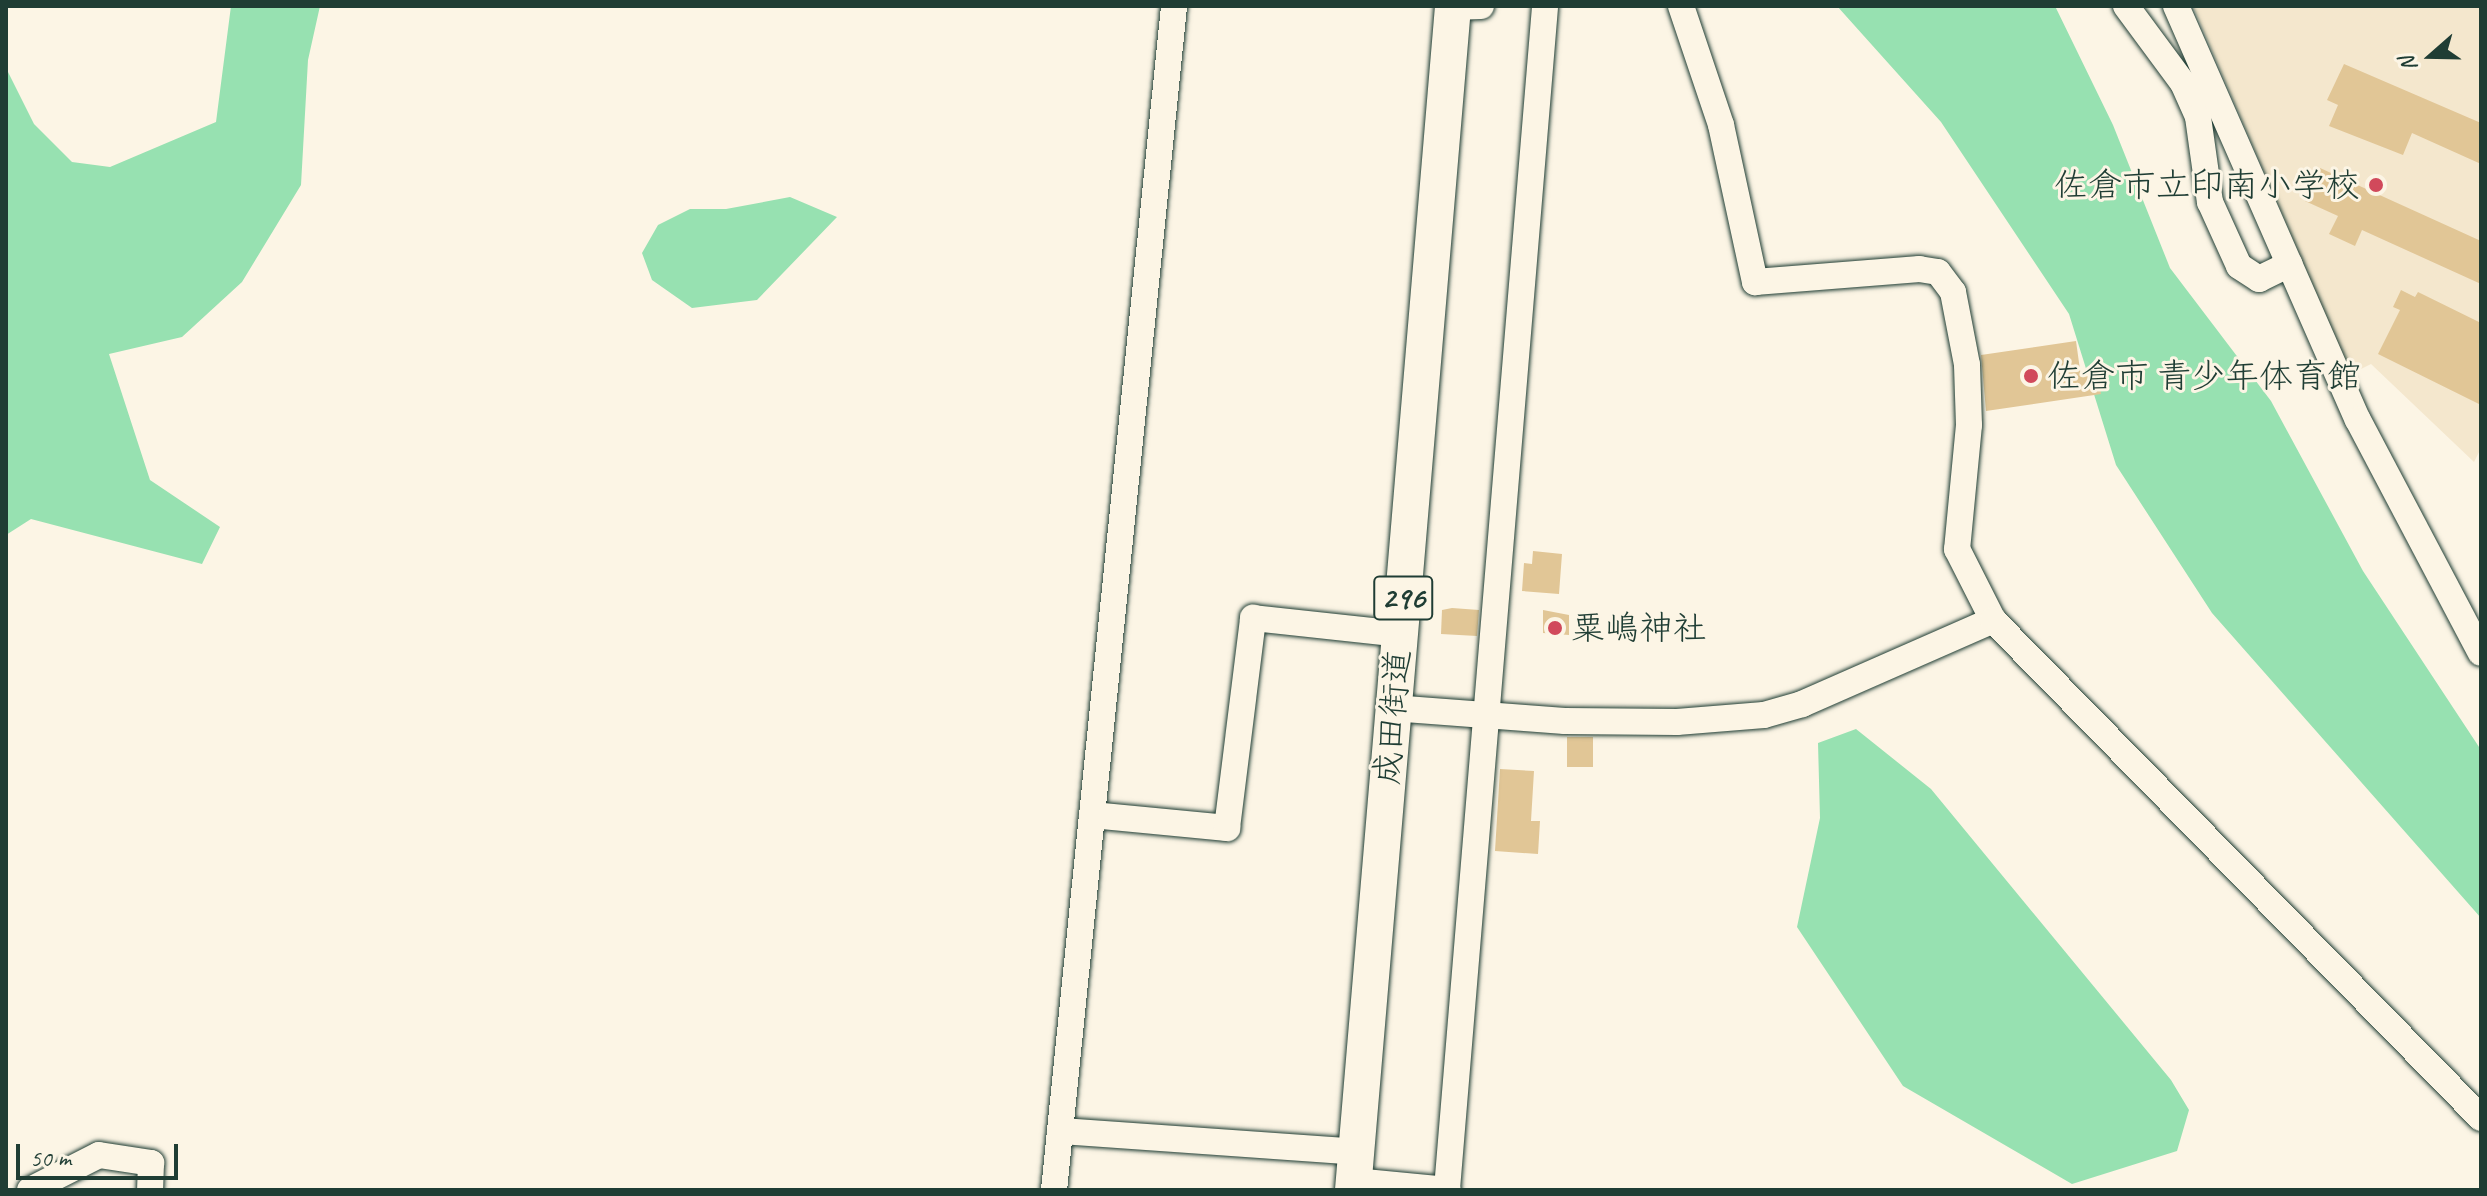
<!DOCTYPE html>
<meta charset="utf-8">
<style>
body{margin:0}
#map{position:relative;width:2487px;height:1196px;overflow:hidden;background:#fcf5e5;font-family:Caveat,"Klee One",sans-serif}
div>[style]{position:absolute}
.built>*{inset:0;background:#f4e7cd}
.green>*{inset:0;background:#97e1b1}
.building>*{inset:0;background:#e1c696;transform-origin:0 0}
.roads{filter:drop-shadow(0 0 2px #1f3d34) drop-shadow(0 0 2px #1f3d34)}
.minor>*{height:26px;margin:-13px;padding:0 13px;transform-origin:13px;border-radius:13px;background:#fcf5e5}
.highway>*{height:36px;margin:-18px;padding:0 18px;transform-origin:18px;border-radius:18px;background:#fcf5e5}
.dots>*{width:22px;height:22px;translate:-50% -50%;box-sizing:border-box;border:4px solid #fcf5e5;border-radius:50%}
span{translate:-50% -50%;white-space:nowrap;text-align:center;line-height:1.15;-webkit-text-stroke:6px #fcf5e5;paint-order:stroke}
.shield-label span{padding:2px 6px;background:#fcf5e5;border:2px solid;border-radius:6px;-webkit-text-stroke-width:0}
.shield-label{font-size:32px;color:#1f3d34;font-weight:700}
.poi-label{font-size:34px;color:#1f3d34}
.right{translate:-100% -50%;text-align:right}
.left{translate:0 -50%;text-align:left}
.street-label{font-size:34px;color:#1f3d34}
.frame{position:absolute;inset:0;border:8px solid #1f3d34;pointer-events:none}
.north{position:absolute;left:2391px;top:16px;width:80px;height:80px;-webkit-text-stroke:6px #fcf5e5;paint-order:stroke;rotate:250deg;font-size:22px;font-weight:700;line-height:32px;text-align:center;color:#1f3d34}
.north::after{content:'';display:block;margin:auto;width:28px;height:36px;background:#1f3d34;clip-path:polygon(50% 0,100% 100%,50% 72%,0 100%)}
.scale{position:absolute;left:16px;top:1144px;width:162px;height:36px;box-sizing:border-box;border:4px solid #1f3d34;border-top:0;padding-left:10px;font-size:24px;line-height:28px;white-space:nowrap;color:#1f3d34;-webkit-text-stroke:6px #fcf5e5;paint-order:stroke}
</style>
<div id="map">
<div class="built">
<i style="clip-path:polygon(2193px 6px,2481px 6px,2481px 448px,2474px 462px,2371px 364px,2351px 374px)"></i>
</div>
<div class="green">
<i style="clip-path:polygon(231px 6px,320px 6px,308px 60px,301px 185px,242px 282px,182px 337px,109px 354px,150px 480px,220px 527px,202px 564px,31px 519px,6px 535px,6px 68px,34px 124px,72px 162px,110px 167px,216px 122px)"></i>
<i style="clip-path:polygon(1837px 6px,2055px 6px,2113px 125px,2170px 268px,2271px 401px,2363px 571px,2481px 750px,2481px 918px,2212px 613px,2116px 465px,2069px 314px,1941px 122px)"></i>
<i style="clip-path:polygon(790px 197px,837px 217px,757px 300px,692px 308px,652px 280px,642px 253px,658px 225px,690px 209px,726px 209px)"></i>
<i style="clip-path:polygon(1856px 729px,1931px 789px,2171px 1080px,2189px 1110px,2177px 1151px,2072px 1184px,1903px 1086px,1797px 927px,1820px 818px,1818px 743px)"></i>
</div>
<div class="building">
<i style="clip-path:polygon(2344px 64px,2481px 123px,2481px 164px,2412px 133px,2403px 155px,2329px 126px,2338px 105px,2327px 100px)"></i>
<i style="clip-path:polygon(2320px 168px,2481px 241px,2481px 284px,2362px 230px,2355px 246px,2329px 234px,2338px 216px,2305px 201px)"></i>
<i style="clip-path:polygon(2401px 290px,2415px 297px,2418px 292px,2481px 323px,2481px 405px,2378px 354px,2400px 310px,2393px 307px)"></i>
<i style="clip-path:polygon(2076px 341px,2081px 377px,2098px 375px,2101px 394px,1986px 411px,1981px 355px)"></i>
<i style="clip-path:polygon(1533px 551px,1562px 554px,1559px 594px,1522px 591px,1524px 563px,1532px 564px)"></i>
<i style="clip-path:polygon(1452px 608px,1479px 610px,1477px 636px,1441px 634px,1442px 610px)"></i>
<i style="clip-path:polygon(1543px 610px,1569px 615px,1569px 635px,1543px 633px)"></i>
<i style="left:1567px;top:737px;width:26px;height:30px"></i>
<i style="clip-path:polygon(1500px 769px,1534px 771px,1531px 821px,1540px 821px,1538px 854px,1495px 851px)"></i>
</div>
<div class="roads">
<div class="minor">
<i style="left:1681px;top:6px;width:126px;rotate:71.4deg"></i>
<i style="left:1721px;top:125px;width:161px;rotate:77.8deg"></i>
<i style="left:1755px;top:282px;width:165px;rotate:-4.5deg"></i>
<i style="left:1919px;top:269px;width:19px;rotate:9deg"></i>
<i style="left:1938px;top:272px;width:25px;rotate:53deg"></i>
<i style="left:1953px;top:292px;width:74px;rotate:79.1deg"></i>
<i style="left:1967px;top:365px;width:60px;rotate:88.1deg"></i>
<i style="left:1969px;top:425px;width:125px;rotate:95.5deg"></i>
<i style="left:1957px;top:549px;width:80px;rotate:63.1deg"></i>
<i style="left:2126px;top:6px;width:96px;rotate:53.5deg"></i>
<i style="left:2183px;top:83px;width:37px;rotate:66deg"></i>
<i style="left:2198px;top:117px;width:86px;rotate:82deg"></i>
<i style="left:2210px;top:202px;width:70px;rotate:65.6deg"></i>
<i style="left:2239px;top:266px;width:24px;rotate:33deg"></i>
<i style="left:2259px;top:279px;width:34px;rotate:-26deg"></i>
<i style="left:2176px;top:6px;width:452px;rotate:66.3deg"></i>
<i style="left:2358px;top:420px;width:263px;rotate:62.2deg"></i>
<i style="left:1453px;top:7px;width:28px;rotate:-2deg"></i>
<i style="left:1392px;top:708px;width:173px;rotate:4.3deg"></i>
<i style="left:1565px;top:721px;width:112px;rotate:0.5deg"></i>
<i style="left:1677px;top:722px;width:87px;rotate:-4.6deg"></i>
<i style="left:1764px;top:715px;width:40px;rotate:-16deg"></i>
<i style="left:1802px;top:704px;width:209px;rotate:-23.7deg"></i>
<i style="left:1993px;top:620px;width:697px;rotate:45.58deg"></i>
<i style="left:1092px;top:815px;width:136px;rotate:5.5deg"></i>
<i style="left:1227px;top:828px;width:212px;rotate:-82.9deg"></i>
<i style="left:1253px;top:618px;width:148px;rotate:6.2deg"></i>
<i style="left:1060px;top:1131px;width:298px;rotate:4deg"></i>
<i style="left:1354px;top:1181px;width:94px;rotate:5.5deg"></i>
<i style="left:1447px;top:1189px;width:1187px;rotate:-85.26deg"></i>
<i style="left:30px;top:1190px;width:77px;rotate:-26.9deg"></i>
<i style="left:99px;top:1155px;width:53px;rotate:8.7deg"></i>
<i style="left:151px;top:1163px;width:27px;rotate:92deg"></i>
<i style="left:1054px;top:1190px;width:1190px;rotate:-84.21deg"></i>
</div>
<div class="highway">
<i style="left:1353px;top:1190px;width:1188px;rotate:-85.17deg"></i>
</div>
</div>
<div class="dots">
<i style="left:2376px;top:185px;background:#d1495b"></i>
<i style="left:2031px;top:376px;background:#d1495b"></i>
<i style="left:1555px;top:628px;background:#d1495b"></i>
</div>
<div class="shield-label">
<span style="left:1403px;top:598px">296</span>
</div>
<div class="poi-label">
<span class="right" style="left:2360px;top:185px">佐倉市立印南小学校</span>
<span class="left" style="left:2047px;top:376px">佐倉市 青少年体育館</span>
<span class="left" style="left:1571px;top:628px">粟嶋神社</span>
</div>
<div class="street-label">
<span style="left:1392px;top:717px;rotate:-85deg">成田街道</span>
</div>
<div class="frame"></div>
<div class="north">N</div>
<div class="scale">50 m</div>
</div>
